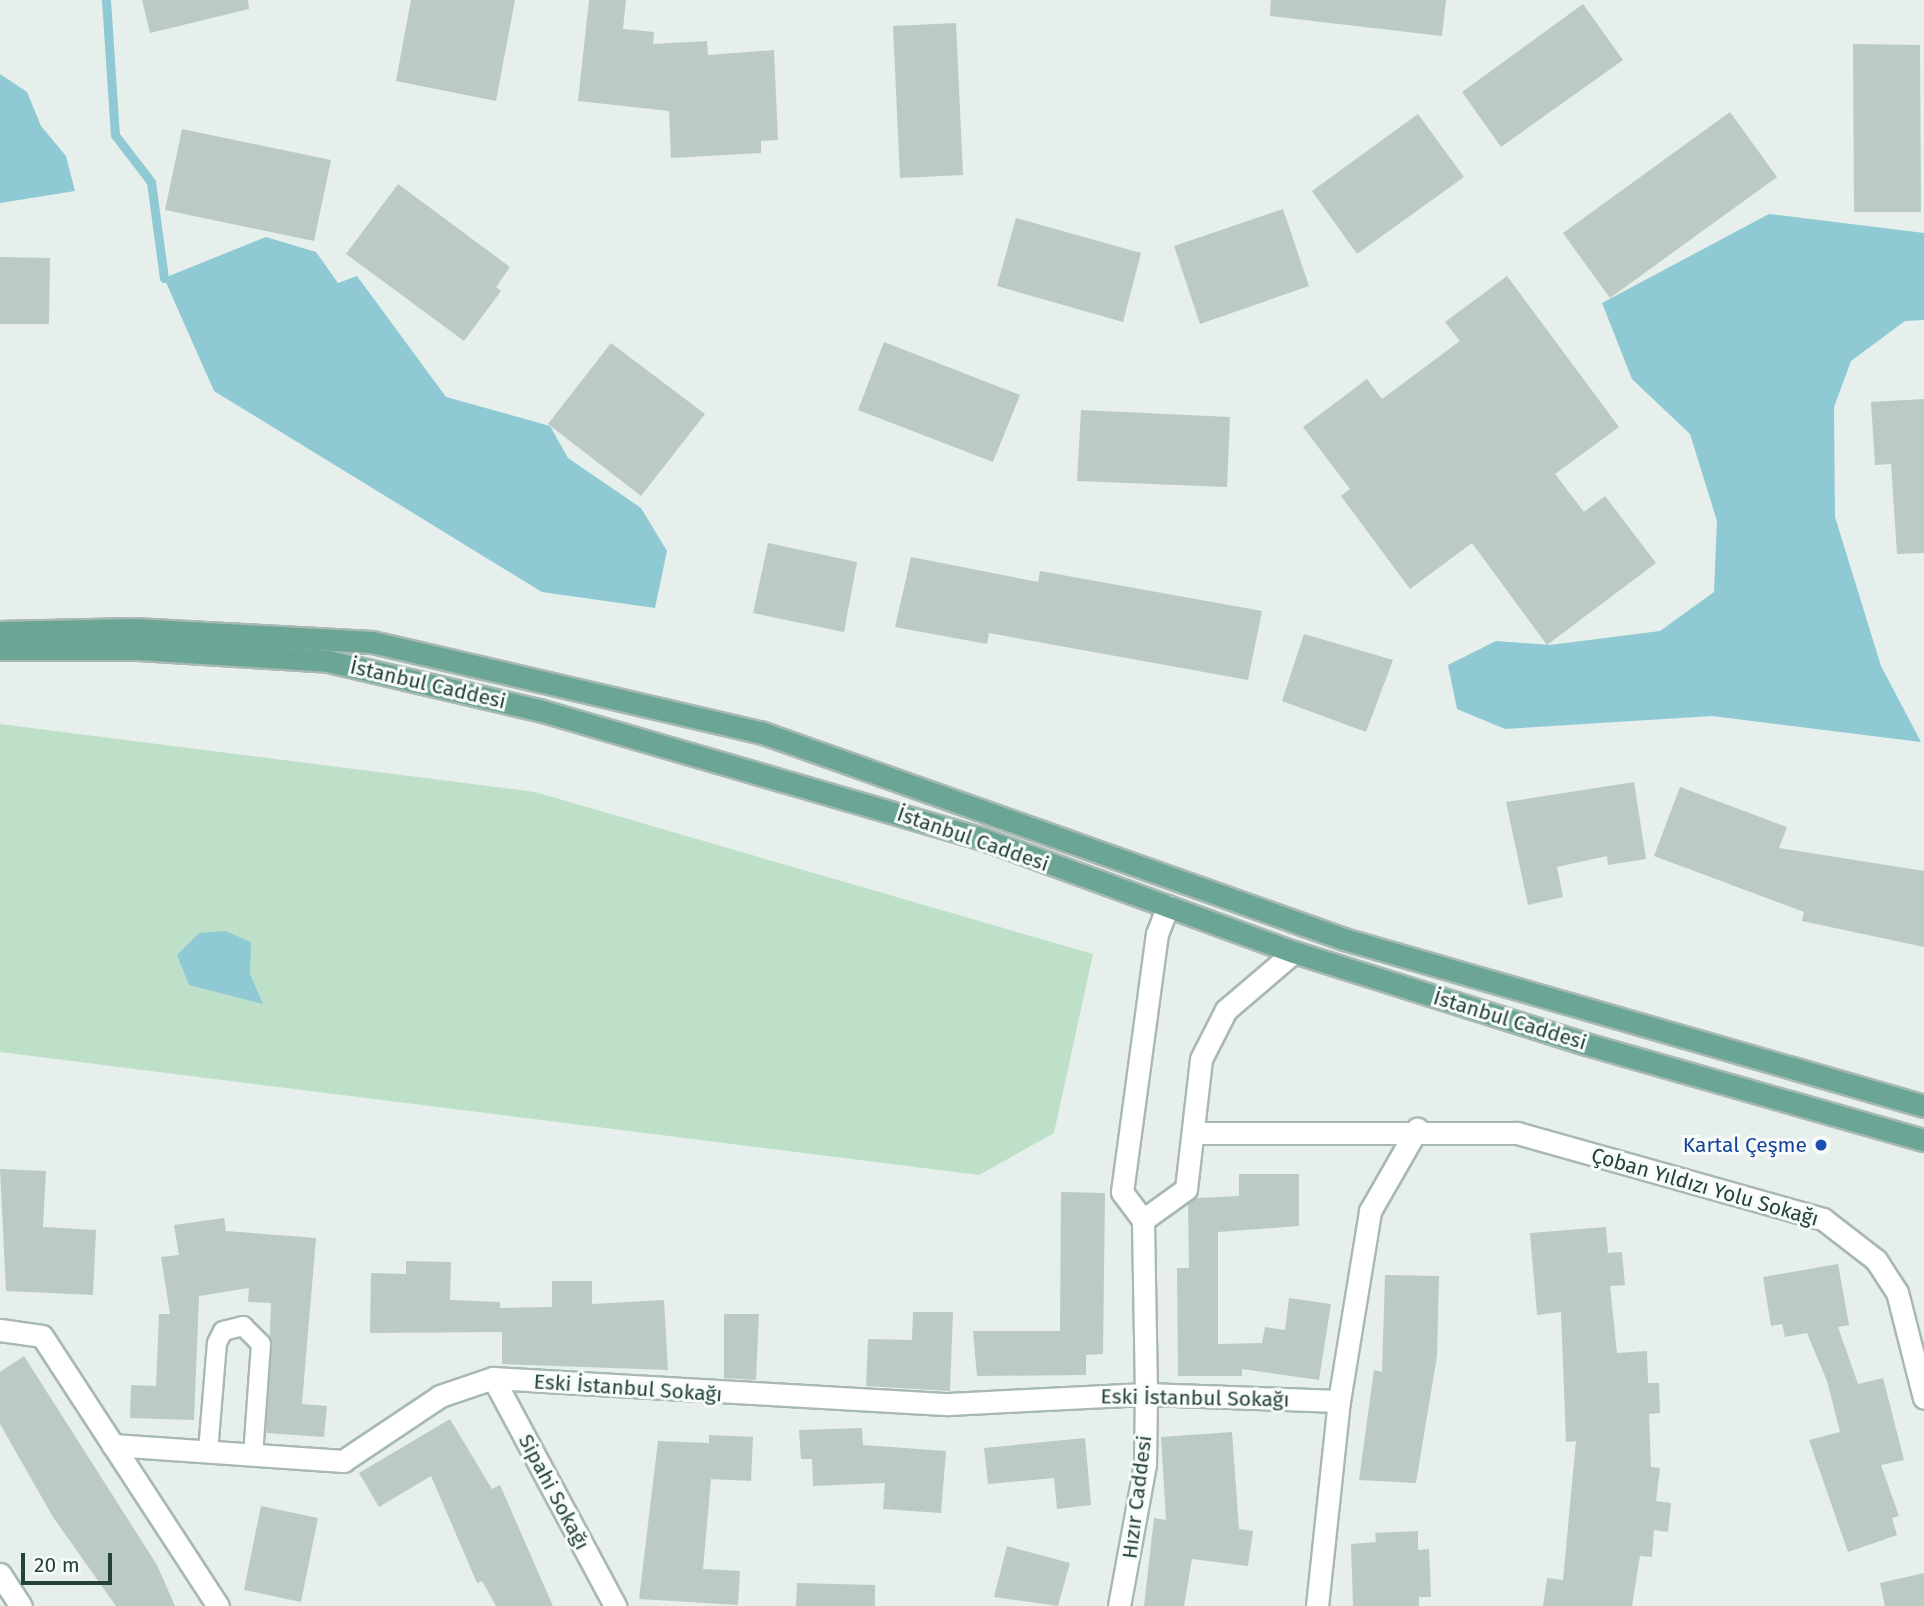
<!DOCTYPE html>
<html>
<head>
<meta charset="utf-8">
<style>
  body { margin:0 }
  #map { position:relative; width:1924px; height:1606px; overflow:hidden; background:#e6efeb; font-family:"Fira Sans",sans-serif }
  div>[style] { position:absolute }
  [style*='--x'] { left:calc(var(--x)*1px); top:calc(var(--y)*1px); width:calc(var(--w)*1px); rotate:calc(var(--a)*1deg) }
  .green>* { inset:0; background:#bfe0c8 }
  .water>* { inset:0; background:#8ec9d4 }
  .stream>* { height:9px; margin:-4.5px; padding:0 4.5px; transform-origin:4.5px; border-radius:4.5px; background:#8ec9d4 }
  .building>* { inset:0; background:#bbcac4 }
  .roads { filter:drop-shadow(2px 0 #a8b8b2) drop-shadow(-2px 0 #a8b8b2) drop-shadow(0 2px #a8b8b2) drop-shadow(0 -2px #a8b8b2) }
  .lane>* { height:18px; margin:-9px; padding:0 9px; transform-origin:9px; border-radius:9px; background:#fff }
  .street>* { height:21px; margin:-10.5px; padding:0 10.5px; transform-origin:10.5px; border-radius:10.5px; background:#fff }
  .primary>* { height:21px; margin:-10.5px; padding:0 10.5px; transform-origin:10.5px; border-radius:10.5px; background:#6aa596 }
  .dots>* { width:19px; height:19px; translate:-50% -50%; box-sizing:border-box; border:4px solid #f7fbf9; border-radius:50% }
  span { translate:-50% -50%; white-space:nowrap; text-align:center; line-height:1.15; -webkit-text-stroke:6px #f7fbf9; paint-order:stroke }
  .street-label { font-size:21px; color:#24423a }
  .transit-label { font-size:21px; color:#164399 }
  .right { translate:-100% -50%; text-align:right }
  .scale { position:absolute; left:21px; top:1553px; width:91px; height:32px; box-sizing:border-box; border:4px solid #24423a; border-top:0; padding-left:9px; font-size:21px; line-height:24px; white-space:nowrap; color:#24423a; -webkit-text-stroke:5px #f7fbf9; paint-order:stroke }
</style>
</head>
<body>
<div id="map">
  <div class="green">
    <div style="clip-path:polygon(0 724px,535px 792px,1093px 954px,1054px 1133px,979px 1175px,0 1052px)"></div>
  </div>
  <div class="water">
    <div style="clip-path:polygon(0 74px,27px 92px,41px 126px,66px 156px,75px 191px,0 203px)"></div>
    <div style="clip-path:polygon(1769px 214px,1924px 233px,1924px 320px,1905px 321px,1851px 361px,1834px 407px,1835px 517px,1881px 666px,1921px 742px,1712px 716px,1505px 729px,1457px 709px,1448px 665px,1496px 641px,1550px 645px,1660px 631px,1714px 592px,1717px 521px,1690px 434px,1632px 379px,1602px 303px)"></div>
    <div style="clip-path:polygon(266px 237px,316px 252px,338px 283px,357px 276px,446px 397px,550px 426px,568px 458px,641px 508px,667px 551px,655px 608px,542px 592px,214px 391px,164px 278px)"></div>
    <div style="clip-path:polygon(225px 931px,251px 942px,250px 974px,263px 1004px,189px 985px,177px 955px,199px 933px)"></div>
  </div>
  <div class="stream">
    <div style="--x:106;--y:0;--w:135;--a:86.2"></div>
    <div style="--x:115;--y:135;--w:59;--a:52.5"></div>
    <div style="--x:151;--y:182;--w:97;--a:82.3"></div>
  </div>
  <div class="building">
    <div style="clip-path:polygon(142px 0,248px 0,249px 9px,150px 33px)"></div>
    <div style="clip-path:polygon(411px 0,515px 0,496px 101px,396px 81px)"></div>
    <div style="clip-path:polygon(589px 0,626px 0,623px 29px,654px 32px,653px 44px,707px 41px,708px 55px,774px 50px,778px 140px,761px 141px,761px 153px,671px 158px,669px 111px,578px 101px)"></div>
    <div style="clip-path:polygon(1271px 0,1446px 0,1442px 36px,1270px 16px)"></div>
    <div style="clip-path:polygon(1583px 4px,1623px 60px,1501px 147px,1462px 92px)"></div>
    <div style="clip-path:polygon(956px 23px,963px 175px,900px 178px,893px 26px)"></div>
    <div style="clip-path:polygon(1853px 44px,1920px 45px,1921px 212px,1854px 212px)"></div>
    <div style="clip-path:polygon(1730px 112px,1777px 177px,1610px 298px,1563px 233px)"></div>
    <div style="clip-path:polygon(1418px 114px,1464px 177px,1357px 254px,1312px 191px)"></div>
    <div style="clip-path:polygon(182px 129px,331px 160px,314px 241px,165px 210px)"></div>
    <div style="clip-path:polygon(398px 184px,510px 267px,496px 287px,501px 291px,464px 341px,346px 254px)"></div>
    <div style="clip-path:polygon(1283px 209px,1309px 286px,1200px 324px,1174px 246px)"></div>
    <div style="clip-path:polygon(1016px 218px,1141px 253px,1123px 322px,997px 286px)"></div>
    <div style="clip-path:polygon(0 257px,50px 258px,49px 324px,0 324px)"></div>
    <div style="clip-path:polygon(1507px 276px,1619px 427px,1555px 474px,1584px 512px,1605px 496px,1656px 563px,1547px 645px,1472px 543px,1410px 589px,1341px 496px,1350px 489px,1303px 427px,1367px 379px,1382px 399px,1460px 341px,1445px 322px)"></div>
    <div style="clip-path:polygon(884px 342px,1020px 395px,993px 462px,858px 410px)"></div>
    <div style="clip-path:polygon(611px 343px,705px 414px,641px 496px,548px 424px)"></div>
    <div style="clip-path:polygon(1924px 399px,1924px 553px,1897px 554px,1891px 464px,1875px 465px,1871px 402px)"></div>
    <div style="clip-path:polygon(1081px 410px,1230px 417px,1227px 487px,1077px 481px)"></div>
    <div style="clip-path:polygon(768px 543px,857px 562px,844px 632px,753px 613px)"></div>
    <div style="clip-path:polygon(911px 557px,1038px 582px,1040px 571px,1262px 611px,1248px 680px,989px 633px,987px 644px,895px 627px)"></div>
    <div style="clip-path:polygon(1304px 634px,1393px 660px,1366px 732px,1282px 701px)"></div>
    <div style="clip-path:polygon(1634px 782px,1646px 859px,1608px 865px,1607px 856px,1557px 867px,1563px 897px,1528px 905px,1506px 802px)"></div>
    <div style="clip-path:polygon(1680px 787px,1787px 827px,1779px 848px,1924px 871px,1924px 947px,1802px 921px,1804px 912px,1654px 856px)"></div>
    <div style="clip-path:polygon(0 1169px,46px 1171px,43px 1227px,96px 1230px,93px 1295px,6px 1291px)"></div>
    <div style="clip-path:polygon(1239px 1174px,1299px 1174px,1299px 1226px,1218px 1232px,1218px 1344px,1262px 1343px,1265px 1327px,1285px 1330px,1289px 1298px,1331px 1304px,1319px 1380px,1242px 1369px,1242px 1376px,1178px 1376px,1177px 1268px,1189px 1268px,1188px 1204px,1196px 1198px,1239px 1196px)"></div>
    <div style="clip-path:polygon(1061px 1192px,1105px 1193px,1103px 1354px,1086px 1355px,1086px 1375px,977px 1376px,973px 1331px,1060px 1331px)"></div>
    <div style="clip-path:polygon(224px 1218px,226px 1231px,316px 1238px,302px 1404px,327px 1406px,324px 1437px,266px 1433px,271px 1303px,248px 1302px,249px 1288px,199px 1296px,194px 1420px,130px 1418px,131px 1385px,156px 1386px,159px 1314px,170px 1314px,161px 1257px,179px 1255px,174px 1225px)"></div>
    <div style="clip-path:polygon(1606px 1227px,1608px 1253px,1622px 1252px,1625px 1285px,1610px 1286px,1617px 1353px,1647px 1351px,1648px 1383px,1659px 1383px,1660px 1413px,1649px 1414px,1651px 1467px,1660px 1468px,1656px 1501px,1671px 1503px,1668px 1532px,1654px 1530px,1652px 1557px,1640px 1556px,1632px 1606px,1543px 1606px,1547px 1578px,1563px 1580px,1576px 1441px,1566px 1442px,1561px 1312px,1537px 1315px,1530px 1233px)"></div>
    <div style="clip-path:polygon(406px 1261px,451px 1262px,450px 1300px,500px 1302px,500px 1308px,552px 1307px,552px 1281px,592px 1281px,592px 1304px,664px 1300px,668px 1370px,502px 1364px,502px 1332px,370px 1333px,371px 1273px,406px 1274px)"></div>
    <div style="clip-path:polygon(1838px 1264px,1849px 1325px,1838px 1327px,1858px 1384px,1883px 1378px,1904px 1460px,1881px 1465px,1899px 1516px,1892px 1518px,1897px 1535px,1848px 1552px,1809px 1440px,1840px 1432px,1827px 1381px,1807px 1333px,1785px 1337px,1782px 1324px,1771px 1326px,1763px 1277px)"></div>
    <div style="clip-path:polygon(1385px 1275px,1439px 1276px,1437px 1356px,1416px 1483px,1359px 1480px,1374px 1370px,1382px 1372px)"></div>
    <div style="clip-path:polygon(913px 1312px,953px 1312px,950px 1391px,866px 1386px,868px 1339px,912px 1340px)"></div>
    <div style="clip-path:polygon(724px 1314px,759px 1314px,756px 1380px,724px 1378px)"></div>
    <div style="clip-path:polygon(24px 1356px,157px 1565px,175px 1606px,116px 1606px,53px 1517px,0 1424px,0 1372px)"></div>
    <div style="clip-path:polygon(450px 1419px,492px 1489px,500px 1485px,553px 1606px,496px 1606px,482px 1581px,477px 1583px,431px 1476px,379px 1507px,359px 1473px)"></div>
    <div style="clip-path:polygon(862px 1428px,863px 1445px,946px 1451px,941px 1513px,883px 1509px,885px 1483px,813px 1486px,812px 1459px,801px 1459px,799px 1430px)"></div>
    <div style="clip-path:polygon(1232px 1432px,1239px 1529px,1253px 1531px,1248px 1566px,1192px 1559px,1184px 1606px,1144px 1606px,1154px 1518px,1166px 1520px,1161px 1437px)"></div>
    <div style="clip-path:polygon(709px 1435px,753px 1437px,751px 1481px,711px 1479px,703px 1569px,740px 1571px,738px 1605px,639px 1599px,658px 1441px,709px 1443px)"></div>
    <div style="clip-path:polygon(1085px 1438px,1091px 1505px,1057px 1509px,1054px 1478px,988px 1484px,984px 1448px)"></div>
    <div style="clip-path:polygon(261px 1506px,318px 1518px,301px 1602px,244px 1590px)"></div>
    <div style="clip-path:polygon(1418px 1531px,1418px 1550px,1429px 1549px,1431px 1597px,1419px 1597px,1419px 1606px,1353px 1606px,1351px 1544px,1376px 1542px,1375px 1533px)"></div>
    <div style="clip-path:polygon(1007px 1546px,1070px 1563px,1058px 1606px,994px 1597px)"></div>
    <div style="clip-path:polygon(1924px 1573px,1924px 1606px,1885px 1606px,1880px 1583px)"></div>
    <div style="clip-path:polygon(797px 1583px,875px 1585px,875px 1606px,796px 1606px)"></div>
  </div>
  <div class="roads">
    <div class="lane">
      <div style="--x:208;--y:1452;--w:109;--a:-85.3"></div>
      <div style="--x:217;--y:1343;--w:13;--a:-63"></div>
      <div style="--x:223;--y:1331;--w:21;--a:-14"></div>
      <div style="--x:243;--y:1326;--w:25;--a:45"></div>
      <div style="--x:261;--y:1344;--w:111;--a:94.1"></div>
    </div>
    <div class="street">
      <div style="--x:1193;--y:1133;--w:324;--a:0"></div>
      <div style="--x:1517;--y:1133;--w:318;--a:15.7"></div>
      <div style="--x:1823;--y:1219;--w:67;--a:37.7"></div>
      <div style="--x:1876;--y:1260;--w:38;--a:57"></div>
      <div style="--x:1897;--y:1292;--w:109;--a:75.7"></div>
      <div style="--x:1143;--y:1220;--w:53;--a:-35.8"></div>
      <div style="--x:1186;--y:1189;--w:131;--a:-83.4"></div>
      <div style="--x:1201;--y:1059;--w:55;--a:-63"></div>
      <div style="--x:1226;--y:1010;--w:89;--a:-40.5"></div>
      <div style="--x:0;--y:1330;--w:42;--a:8.1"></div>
      <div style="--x:42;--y:1336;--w:130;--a:56.9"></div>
      <div style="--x:113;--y:1445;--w:231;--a:4"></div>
      <div style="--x:343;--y:1461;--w:117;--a:-33.8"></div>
      <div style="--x:440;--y:1396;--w:56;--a:-18.8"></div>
      <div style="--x:493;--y:1378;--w:456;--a:3.3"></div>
      <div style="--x:948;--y:1404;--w:198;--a:-2.9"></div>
      <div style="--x:1146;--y:1394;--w:193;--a:2.1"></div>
      <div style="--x:493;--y:1378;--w:259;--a:61.8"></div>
      <div style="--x:113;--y:1445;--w:192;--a:56.9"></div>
      <div style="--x:0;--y:1574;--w:38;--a:57"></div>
      <div style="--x:1119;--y:1606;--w:144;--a:-79.6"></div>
      <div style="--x:1145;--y:1464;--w:70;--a:-89.2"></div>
      <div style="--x:1146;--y:1394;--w:174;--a:-91"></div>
      <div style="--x:1143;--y:1220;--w:35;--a:-127"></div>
      <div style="--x:1122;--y:1192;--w:260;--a:-82.3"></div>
      <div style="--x:1157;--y:934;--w:30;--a:-69"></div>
      <div style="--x:1317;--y:1606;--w:206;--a:-83.9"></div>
      <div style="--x:1339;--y:1401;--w:193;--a:-80.7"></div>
      <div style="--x:1370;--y:1211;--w:95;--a:-60.2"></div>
    </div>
    <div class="primary">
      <div style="--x:0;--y:632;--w:133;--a:-1.3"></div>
      <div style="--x:133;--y:629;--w:239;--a:3.1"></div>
      <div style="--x:372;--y:642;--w:398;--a:13.1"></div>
      <div style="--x:760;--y:732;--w:620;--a:19.52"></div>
      <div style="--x:1344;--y:939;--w:604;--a:16.06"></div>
      <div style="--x:0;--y:649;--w:139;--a:0"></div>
      <div style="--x:139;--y:649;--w:189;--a:3.6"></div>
      <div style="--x:328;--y:661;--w:217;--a:13.1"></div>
      <div style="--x:539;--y:710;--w:462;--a:16.2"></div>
      <div style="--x:983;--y:839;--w:331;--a:20"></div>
      <div style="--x:1294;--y:952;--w:306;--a:17.5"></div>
      <div style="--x:1586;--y:1044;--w:351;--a:15.9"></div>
    </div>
  </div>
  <div class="dots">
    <div style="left:1821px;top:1145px;background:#1a4fb4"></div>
  </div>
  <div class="street-label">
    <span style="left:428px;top:684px;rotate:13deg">İstanbul Caddesi</span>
    <span style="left:973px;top:839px;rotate:19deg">İstanbul Caddesi</span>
    <span style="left:1510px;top:1020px;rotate:17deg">İstanbul Caddesi</span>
    <span style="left:1705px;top:1187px;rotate:16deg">Çoban Yıldızı Yolu Sokağı</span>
    <span style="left:628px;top:1388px;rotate:4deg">Eski İstanbul Sokağı</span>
    <span style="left:1195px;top:1398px;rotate:1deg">Eski İstanbul Sokağı</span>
    <span style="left:554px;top:1492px;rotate:62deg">Sipahi Sokağı</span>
    <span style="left:1137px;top:1497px;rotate:-83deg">Hızır Caddesi</span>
  </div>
  <div class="transit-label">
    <span class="right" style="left:1807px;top:1145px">Kartal Çeşme</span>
  </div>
  <div class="scale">20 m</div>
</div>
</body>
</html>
